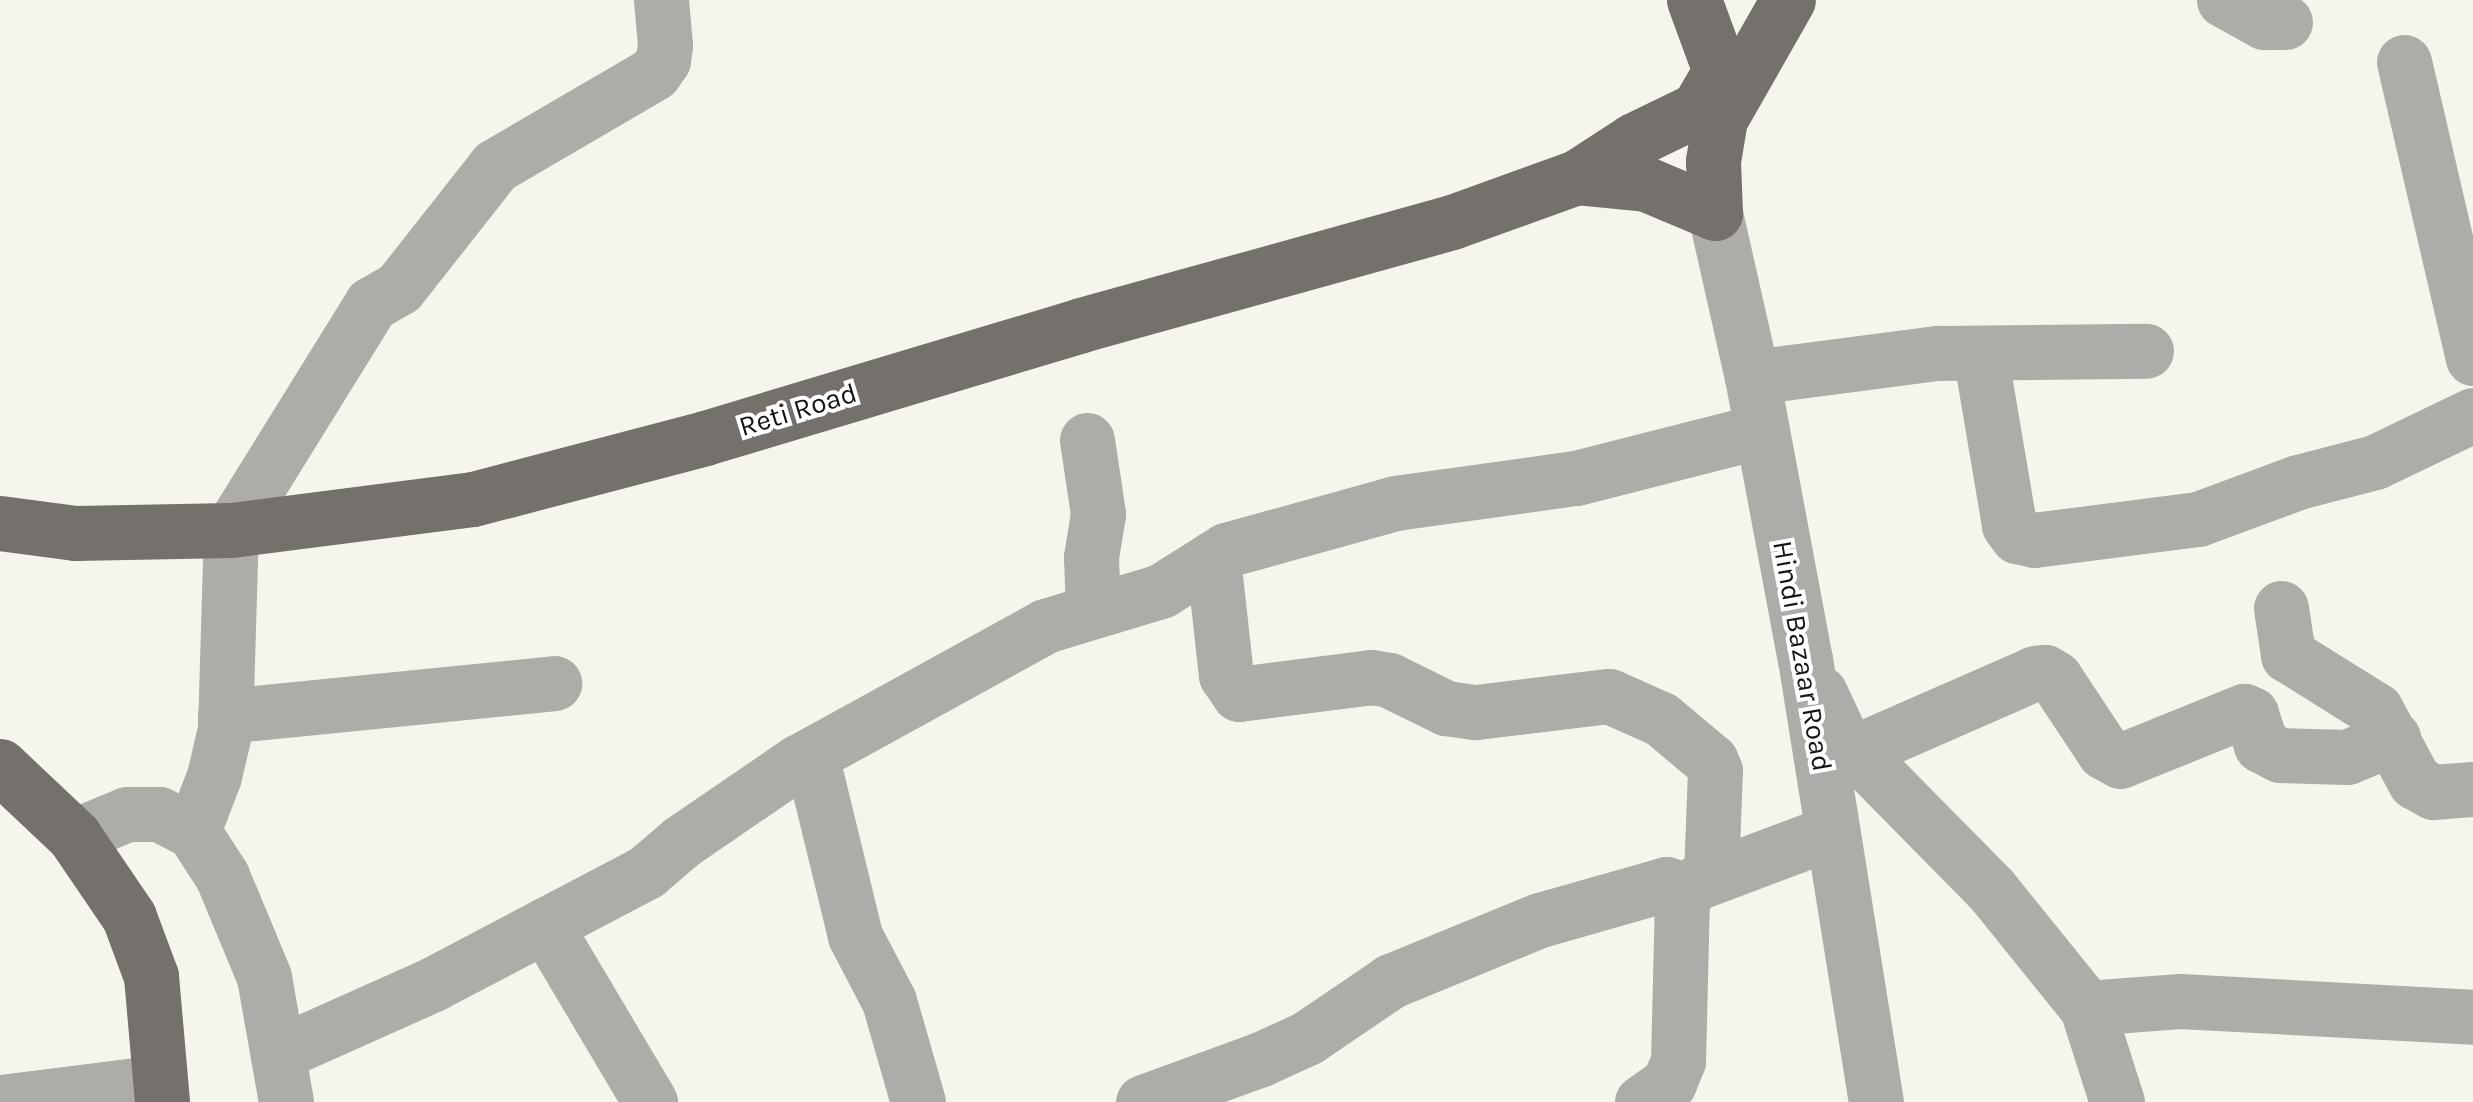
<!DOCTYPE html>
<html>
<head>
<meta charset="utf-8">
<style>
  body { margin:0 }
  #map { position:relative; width:2473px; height:1102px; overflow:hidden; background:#f6f5ed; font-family:Karla,sans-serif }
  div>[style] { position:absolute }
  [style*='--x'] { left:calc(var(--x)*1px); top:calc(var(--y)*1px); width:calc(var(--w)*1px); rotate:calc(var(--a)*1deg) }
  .minor>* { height:55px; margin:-27.5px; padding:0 27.5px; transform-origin:27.5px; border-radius:27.5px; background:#aeaca9 }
  .major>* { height:55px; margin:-27.5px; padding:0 27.5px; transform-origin:27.5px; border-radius:27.5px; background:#74706b }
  span { translate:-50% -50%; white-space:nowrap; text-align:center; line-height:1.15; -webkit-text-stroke:8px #fff; paint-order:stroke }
  .street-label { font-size:28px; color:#141411 }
</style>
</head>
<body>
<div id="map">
  <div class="minor">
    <div style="--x:2224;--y:0;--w:46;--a:28.8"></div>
    <div style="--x:2264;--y:22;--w:21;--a:0"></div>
    <div style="--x:2404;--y:62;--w:304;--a:76.9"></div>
    <div style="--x:1715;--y:213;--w:168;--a:77.3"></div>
    <div style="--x:1752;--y:377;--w:287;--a:79.4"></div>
    <div style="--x:1805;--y:659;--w:449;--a:80.9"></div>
    <div style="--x:1980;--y:353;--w:174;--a:80.4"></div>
    <div style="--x:2009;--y:525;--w:14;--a:54"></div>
    <div style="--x:2017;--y:536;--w:17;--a:13"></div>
    <div style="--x:2034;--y:540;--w:165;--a:-7.3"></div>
    <div style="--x:2198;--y:519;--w:107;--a:-20.3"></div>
    <div style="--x:2298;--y:482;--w:80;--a:-14.6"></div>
    <div style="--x:2375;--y:462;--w:109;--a:-25.6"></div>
    <div style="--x:1752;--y:377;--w:188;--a:-7.4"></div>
    <div style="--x:1938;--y:353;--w:208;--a:-0.6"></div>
    <div style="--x:1087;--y:440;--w:75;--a:81.5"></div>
    <div style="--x:1098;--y:514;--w:44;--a:99.2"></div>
    <div style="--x:1091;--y:557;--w:54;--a:87.9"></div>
    <div style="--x:1213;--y:558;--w:118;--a:83.7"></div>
    <div style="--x:1226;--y:675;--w:23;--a:56"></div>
    <div style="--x:1239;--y:694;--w:133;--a:-7.3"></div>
    <div style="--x:1371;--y:677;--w:18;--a:9"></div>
    <div style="--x:1389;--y:680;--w:64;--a:26.2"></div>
    <div style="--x:1446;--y:708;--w:30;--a:8"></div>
    <div style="--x:1476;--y:712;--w:134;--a:-6.9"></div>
    <div style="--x:1609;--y:696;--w:57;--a:23.9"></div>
    <div style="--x:1661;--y:719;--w:65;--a:40"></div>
    <div style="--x:1711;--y:761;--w:11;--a:68"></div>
    <div style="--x:1715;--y:771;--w:106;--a:92.2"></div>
    <div style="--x:2281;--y:608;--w:48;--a:81.5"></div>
    <div style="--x:2288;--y:655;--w:104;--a:32"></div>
    <div style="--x:2376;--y:710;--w:82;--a:61.6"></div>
    <div style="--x:2415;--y:782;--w:21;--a:29"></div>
    <div style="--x:2433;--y:792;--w:40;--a:-4.3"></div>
    <div style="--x:1820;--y:693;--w:47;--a:65.1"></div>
    <div style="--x:1840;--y:736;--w:215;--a:45.4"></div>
    <div style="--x:1991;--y:889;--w:153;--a:51.1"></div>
    <div style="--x:2087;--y:1008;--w:93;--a:-4.3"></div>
    <div style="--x:2180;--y:1001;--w:293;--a:3.1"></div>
    <div style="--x:225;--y:716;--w:331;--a:-5.7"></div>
    <div style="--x:1855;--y:752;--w:197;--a:-23.7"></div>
    <div style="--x:2035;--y:673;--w:10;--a:-6"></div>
    <div style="--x:2045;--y:672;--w:12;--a:31"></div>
    <div style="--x:2055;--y:678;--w:89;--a:56.5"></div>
    <div style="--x:2104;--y:752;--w:18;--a:29"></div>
    <div style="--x:2120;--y:761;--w:134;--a:-22"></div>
    <div style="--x:2244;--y:711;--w:8;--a:23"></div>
    <div style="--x:2251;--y:714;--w:33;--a:72"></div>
    <div style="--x:2261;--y:745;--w:21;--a:28"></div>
    <div style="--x:2280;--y:755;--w:67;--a:1.7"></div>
    <div style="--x:2347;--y:757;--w:50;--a:-22.4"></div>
    <div style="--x:811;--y:755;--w:186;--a:76.3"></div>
    <div style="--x:855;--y:936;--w:73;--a:62.4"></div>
    <div style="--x:889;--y:1001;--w:105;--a:74"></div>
    <div style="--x:193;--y:831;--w:59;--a:-69.1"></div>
    <div style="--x:214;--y:776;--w:48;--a:-76.8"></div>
    <div style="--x:225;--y:729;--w:199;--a:-88.3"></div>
    <div style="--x:231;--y:530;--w:266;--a:-58.2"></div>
    <div style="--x:371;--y:304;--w:32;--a:-30"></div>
    <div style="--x:399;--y:288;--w:155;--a:-51.8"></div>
    <div style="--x:495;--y:166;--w:184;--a:-30.3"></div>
    <div style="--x:654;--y:73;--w:16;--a:-55"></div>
    <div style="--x:663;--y:60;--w:15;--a:-82"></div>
    <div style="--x:665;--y:45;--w:45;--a:-95.1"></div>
    <div style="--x:74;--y:836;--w:57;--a:-22.5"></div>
    <div style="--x:127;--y:814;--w:32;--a:0"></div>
    <div style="--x:159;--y:814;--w:38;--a:27"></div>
    <div style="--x:193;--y:831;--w:54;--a:57.2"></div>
    <div style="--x:222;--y:876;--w:109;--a:67.4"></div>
    <div style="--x:264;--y:977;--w:127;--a:80"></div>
    <div style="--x:545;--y:925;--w:206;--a:59.3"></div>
    <div style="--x:2087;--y:1008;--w:99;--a:72.3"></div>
    <div style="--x:279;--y:1053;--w:169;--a:-24.1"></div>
    <div style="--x:433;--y:984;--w:241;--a:-27.7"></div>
    <div style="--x:646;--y:872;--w:46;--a:-40.6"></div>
    <div style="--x:681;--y:842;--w:142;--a:-34.4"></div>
    <div style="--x:798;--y:762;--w:282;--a:-28.8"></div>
    <div style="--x:1045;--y:626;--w:121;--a:-16.8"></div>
    <div style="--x:1161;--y:591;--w:77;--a:-32.2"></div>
    <div style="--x:1226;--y:550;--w:175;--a:-15.5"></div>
    <div style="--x:1395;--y:503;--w:183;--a:-7.9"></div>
    <div style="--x:1576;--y:478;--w:190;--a:-14.3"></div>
    <div style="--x:2;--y:1102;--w:159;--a:-7.2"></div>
    <div style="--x:1143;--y:1102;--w:126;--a:-20"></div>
    <div style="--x:1261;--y:1059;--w:51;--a:-24.5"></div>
    <div style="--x:1307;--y:1038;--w:102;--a:-34.2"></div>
    <div style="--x:1391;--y:981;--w:161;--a:-22.3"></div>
    <div style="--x:1540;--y:920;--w:131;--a:-15.9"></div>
    <div style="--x:1666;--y:884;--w:22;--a:18"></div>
    <div style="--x:1642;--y:1102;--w:33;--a:-35"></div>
    <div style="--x:1669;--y:1083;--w:24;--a:-68"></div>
    <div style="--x:1678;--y:1061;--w:160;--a:-88.6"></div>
    <div style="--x:1682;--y:901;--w:11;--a:-63"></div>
    <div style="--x:1687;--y:891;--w:12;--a:-42"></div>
    <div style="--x:1696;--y:883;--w:145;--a:-20.6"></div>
  </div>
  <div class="major">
    <div style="--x:1694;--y:0;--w:76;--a:69.9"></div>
    <div style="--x:1720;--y:71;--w:44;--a:120.1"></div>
    <div style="--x:1698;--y:109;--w:24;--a:24"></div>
    <div style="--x:1720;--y:119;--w:43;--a:99.5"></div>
    <div style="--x:1713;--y:161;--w:52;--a:87.8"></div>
    <div style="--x:1715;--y:213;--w:75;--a:-157.2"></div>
    <div style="--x:1646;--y:184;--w:69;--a:-174.2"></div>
    <div style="--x:1577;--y:177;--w:68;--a:-33"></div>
    <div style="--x:1634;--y:140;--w:71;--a:-25.8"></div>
    <div style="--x:1720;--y:119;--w:137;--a:-60.3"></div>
    <div style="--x:0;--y:523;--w:76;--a:7.6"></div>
    <div style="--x:75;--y:533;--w:156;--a:-1.1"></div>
    <div style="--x:231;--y:530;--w:244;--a:-7.3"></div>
    <div style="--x:473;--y:499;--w:240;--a:-14.7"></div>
    <div style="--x:705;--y:438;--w:393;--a:-16.7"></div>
    <div style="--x:1081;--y:325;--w:385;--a:-15.5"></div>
    <div style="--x:1452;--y:222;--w:133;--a:-19.8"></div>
    <div style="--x:0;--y:766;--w:102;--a:43.4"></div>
    <div style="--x:74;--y:836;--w:98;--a:55.8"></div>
    <div style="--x:129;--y:917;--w:63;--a:69.6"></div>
    <div style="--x:151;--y:976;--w:126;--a:85"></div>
  </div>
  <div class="street-label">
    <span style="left:798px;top:410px;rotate:-17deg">Reti Road</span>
    <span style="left:1802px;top:656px;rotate:80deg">Hindi Bazaar Road</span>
  </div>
</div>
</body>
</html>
